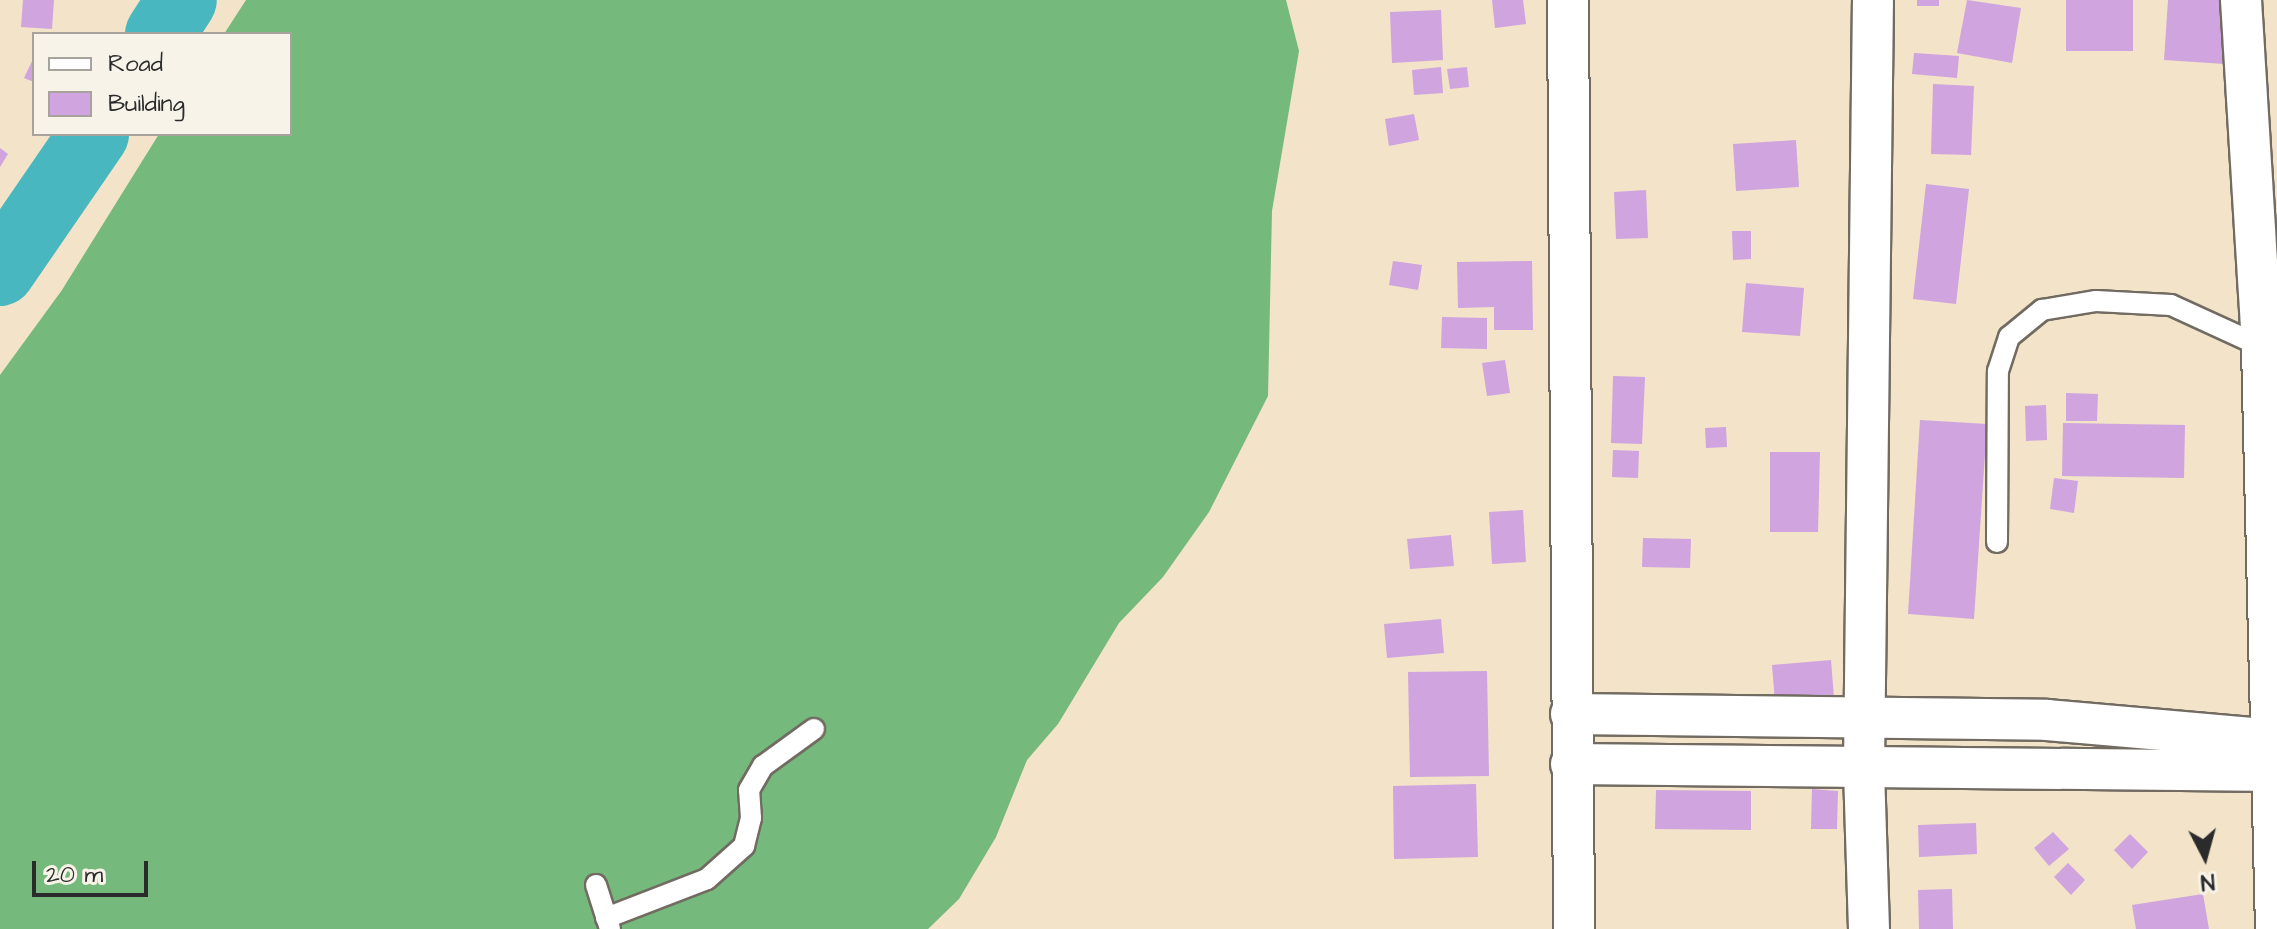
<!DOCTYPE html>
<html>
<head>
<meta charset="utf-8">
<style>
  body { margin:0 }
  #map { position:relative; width:2277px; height:929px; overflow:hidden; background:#f2e3c9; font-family:"Architects Daughter",sans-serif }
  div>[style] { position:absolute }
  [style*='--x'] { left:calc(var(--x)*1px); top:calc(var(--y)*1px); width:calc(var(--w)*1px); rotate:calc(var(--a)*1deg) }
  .forest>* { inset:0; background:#75b97c }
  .river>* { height:70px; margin:-35px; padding:0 35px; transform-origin:35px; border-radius:35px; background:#48b7bf }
  .building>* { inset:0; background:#cfa4df }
  .roads { filter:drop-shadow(2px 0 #716b62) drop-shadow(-2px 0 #716b62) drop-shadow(0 2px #716b62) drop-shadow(0 -2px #716b62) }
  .lane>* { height:20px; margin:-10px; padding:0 10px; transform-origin:10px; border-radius:10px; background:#fff }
  .street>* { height:40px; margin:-20px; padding:0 20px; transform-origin:20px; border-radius:20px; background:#fff }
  span { translate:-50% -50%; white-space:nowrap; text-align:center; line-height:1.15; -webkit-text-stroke:6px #f7f3e8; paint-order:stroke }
  .legend { position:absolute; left:32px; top:32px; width:260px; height:104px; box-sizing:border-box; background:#f7f3e8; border:2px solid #a5a39c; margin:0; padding:10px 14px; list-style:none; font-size:24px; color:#2b2b2b }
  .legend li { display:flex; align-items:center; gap:16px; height:40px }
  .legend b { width:40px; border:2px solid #a5a39c }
  .north { position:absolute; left:2165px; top:817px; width:80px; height:80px; -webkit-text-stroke:6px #f7f3e8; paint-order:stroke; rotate:174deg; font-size:22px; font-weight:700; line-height:32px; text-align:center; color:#2b2b2b }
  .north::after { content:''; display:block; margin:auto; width:28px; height:36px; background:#2b2b2b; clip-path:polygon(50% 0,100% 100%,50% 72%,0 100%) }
  .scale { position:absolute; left:32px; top:861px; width:116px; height:36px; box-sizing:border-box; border:4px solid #2b2b2b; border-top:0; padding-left:10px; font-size:24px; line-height:28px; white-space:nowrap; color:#2b2b2b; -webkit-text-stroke:6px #f7f3e8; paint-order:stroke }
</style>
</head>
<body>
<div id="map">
  <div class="forest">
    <div style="clip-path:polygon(246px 0,1286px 0,1299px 51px,1272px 211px,1268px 396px,1209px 512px,1163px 577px,1119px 623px,1058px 724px,1027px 760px,996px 837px,959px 899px,928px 929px,0 929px,0 375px,62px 290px,159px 134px,290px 134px,290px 34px,224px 34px)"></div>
  </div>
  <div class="river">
    <div style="--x:160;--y:34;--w:40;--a:-57.1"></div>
    <div style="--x:0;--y:271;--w:166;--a:-55.5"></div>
  </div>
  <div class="building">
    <div style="clip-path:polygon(23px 0,54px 0,52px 29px,21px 27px)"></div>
    <div style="clip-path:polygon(1492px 0,1523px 0,1526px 24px,1495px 28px)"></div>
    <div style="clip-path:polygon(1917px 0,1939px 0,1939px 6px,1917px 6px)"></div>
    <div style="clip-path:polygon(1967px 0,2021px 8px,2012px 63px,1957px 53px)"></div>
    <div style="clip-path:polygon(2066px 0,2133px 0,2133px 51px,2066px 51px)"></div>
    <div style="clip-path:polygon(2168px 0,2229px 0,2225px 64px,2164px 60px)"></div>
    <div style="clip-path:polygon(1441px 10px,1443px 60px,1392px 63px,1390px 12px)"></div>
    <div style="clip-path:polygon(1914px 53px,1959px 56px,1957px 78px,1912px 74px)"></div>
    <div style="clip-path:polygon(34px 57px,34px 82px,24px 78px)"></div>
    <div style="clip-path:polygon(1441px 67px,1443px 93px,1414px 95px,1412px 70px)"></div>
    <div style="clip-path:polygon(1467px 67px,1469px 87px,1450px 89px,1447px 69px)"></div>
    <div style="clip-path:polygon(1933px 84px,1974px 86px,1971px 155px,1931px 154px)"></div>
    <div style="clip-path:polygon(1414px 114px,1419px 140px,1389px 146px,1385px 119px)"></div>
    <div style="clip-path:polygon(1796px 140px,1799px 187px,1736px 191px,1733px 144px)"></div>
    <div style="clip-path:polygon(0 148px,8px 154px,0 167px)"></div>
    <div style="clip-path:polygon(1926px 184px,1969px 189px,1956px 304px,1913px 299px)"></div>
    <div style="clip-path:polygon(1646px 190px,1648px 238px,1616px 239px,1614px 192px)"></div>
    <div style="clip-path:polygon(1732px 231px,1751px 231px,1751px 259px,1733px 260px)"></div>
    <div style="clip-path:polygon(1393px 261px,1422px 265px,1418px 290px,1389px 285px)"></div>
    <div style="clip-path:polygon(1532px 261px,1533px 330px,1494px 330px,1494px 307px,1458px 308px,1457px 262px)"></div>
    <div style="clip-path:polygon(1746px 283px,1804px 288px,1800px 336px,1742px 332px)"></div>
    <div style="clip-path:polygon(1442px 317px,1487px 318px,1487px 349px,1441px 348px)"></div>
    <div style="clip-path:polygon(1505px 360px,1510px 393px,1487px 396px,1482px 363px)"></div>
    <div style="clip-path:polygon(1613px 376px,1645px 377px,1642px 444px,1611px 443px)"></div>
    <div style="clip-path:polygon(2066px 393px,2098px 394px,2097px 421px,2066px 421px)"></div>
    <div style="clip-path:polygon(2046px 405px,2047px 440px,2026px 441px,2025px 406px)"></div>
    <div style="clip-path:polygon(1920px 420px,1987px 424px,1974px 619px,1908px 614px)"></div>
    <div style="clip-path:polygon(2063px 423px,2185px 425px,2184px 478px,2062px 476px)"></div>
    <div style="clip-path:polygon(1726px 427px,1727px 447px,1706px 448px,1705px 428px)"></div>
    <div style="clip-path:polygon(1613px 450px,1639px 451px,1638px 478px,1612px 477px)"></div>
    <div style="clip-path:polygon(1770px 452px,1820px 452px,1818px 532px,1770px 532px)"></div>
    <div style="clip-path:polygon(2054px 478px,2078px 481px,2074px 513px,2050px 509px)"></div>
    <div style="clip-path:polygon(1523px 510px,1526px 562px,1492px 564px,1489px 512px)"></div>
    <div style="clip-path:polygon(1451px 535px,1454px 566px,1410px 569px,1407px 539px)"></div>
    <div style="clip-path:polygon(1643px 538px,1691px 539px,1690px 568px,1642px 567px)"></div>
    <div style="clip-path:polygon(1441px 619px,1444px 653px,1387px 658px,1384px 624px)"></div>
    <div style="clip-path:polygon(1831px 660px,1834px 698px,1775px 702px,1772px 665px)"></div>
    <div style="clip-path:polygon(1487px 671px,1489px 776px,1410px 777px,1408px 672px)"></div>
    <div style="clip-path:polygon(1476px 784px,1478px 857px,1394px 859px,1393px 786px)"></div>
    <div style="clip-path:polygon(1812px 789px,1838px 791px,1837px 829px,1811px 829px)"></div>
    <div style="clip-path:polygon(1656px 790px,1751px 791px,1751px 830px,1655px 829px)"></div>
    <div style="clip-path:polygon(1976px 823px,1977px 854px,1919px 857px,1918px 825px)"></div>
    <div style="clip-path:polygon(2053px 832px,2069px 849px,2049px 866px,2034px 848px)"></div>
    <div style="clip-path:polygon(2130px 834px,2148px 852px,2132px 869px,2114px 850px)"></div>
    <div style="clip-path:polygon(2068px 863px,2085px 880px,2071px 895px,2054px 877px)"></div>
    <div style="clip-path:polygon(1952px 889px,1953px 929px,1919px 929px,1918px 890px)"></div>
    <div style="clip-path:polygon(2203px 894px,2209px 929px,2136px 929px,2132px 905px)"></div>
  </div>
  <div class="roads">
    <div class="lane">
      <div style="--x:1997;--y:542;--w:171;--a:-89.7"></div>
      <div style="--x:1998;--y:371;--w:36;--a:-72"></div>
      <div style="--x:2009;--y:337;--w:43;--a:-39.3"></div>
      <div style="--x:2042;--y:310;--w:55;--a:-9.5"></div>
      <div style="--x:2096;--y:301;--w:75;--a:3.1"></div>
      <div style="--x:2171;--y:305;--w:103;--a:24.6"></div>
      <div style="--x:596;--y:885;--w:46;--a:72.3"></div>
      <div style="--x:606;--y:918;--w:108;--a:-21.1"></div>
      <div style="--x:707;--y:879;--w:50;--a:-41.7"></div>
      <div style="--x:744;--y:846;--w:29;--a:-76"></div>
      <div style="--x:751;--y:818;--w:28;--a:-94"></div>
      <div style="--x:749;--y:790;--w:28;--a:-60"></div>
      <div style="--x:763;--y:766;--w:63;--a:-36"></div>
    </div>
    <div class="street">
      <div style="--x:1568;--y:0;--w:929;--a:89.63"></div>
      <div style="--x:2241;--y:0;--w:349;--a:86.5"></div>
      <div style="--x:2262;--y:348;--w:581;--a:88.62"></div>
      <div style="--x:1571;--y:714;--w:476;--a:0.7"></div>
      <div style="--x:2047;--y:720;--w:231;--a:5"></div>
      <div style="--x:1571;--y:764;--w:706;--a:0.57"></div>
      <div style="--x:1869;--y:929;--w:162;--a:-91.8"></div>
      <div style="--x:1864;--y:767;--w:767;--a:-89.33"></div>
    </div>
  </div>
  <ul class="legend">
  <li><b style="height:10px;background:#fff"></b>Road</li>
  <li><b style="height:22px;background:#cfa4df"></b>Building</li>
  </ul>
  <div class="north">N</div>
  <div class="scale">20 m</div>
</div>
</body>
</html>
